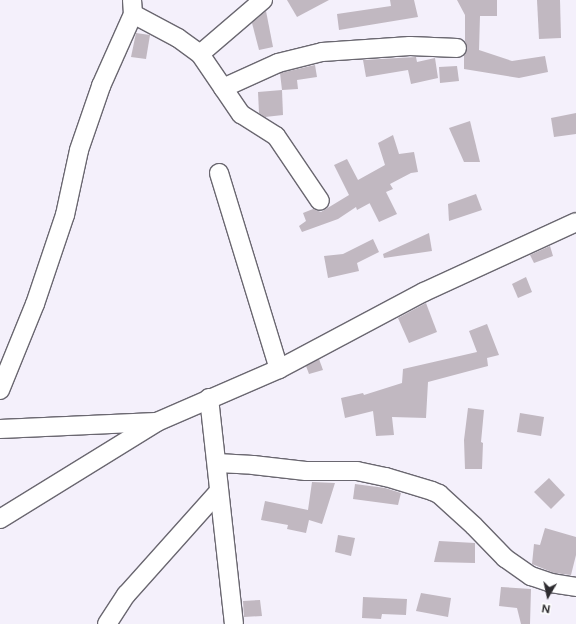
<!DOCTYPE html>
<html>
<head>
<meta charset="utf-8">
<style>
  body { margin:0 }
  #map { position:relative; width:576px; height:624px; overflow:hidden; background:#f4f0fb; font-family:Figtree,sans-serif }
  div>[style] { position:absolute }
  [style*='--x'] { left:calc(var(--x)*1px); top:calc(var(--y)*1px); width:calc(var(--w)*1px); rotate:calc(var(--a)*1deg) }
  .building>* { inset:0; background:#c1b8c1 }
  .roads { filter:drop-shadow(1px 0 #6a6770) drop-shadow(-1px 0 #6a6770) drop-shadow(0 1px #6a6770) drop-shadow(0 -1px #6a6770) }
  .minor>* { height:18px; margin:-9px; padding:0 9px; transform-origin:9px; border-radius:9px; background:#fff }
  span { translate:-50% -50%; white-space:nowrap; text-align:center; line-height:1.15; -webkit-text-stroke:3px #fff; paint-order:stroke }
  .north { position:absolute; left:528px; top:576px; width:40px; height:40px; -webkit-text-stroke:3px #fff; paint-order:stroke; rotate:189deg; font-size:11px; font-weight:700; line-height:16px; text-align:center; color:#2d2b2f }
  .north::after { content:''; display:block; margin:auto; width:14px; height:18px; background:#2d2b2f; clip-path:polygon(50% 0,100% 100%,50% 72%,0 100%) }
</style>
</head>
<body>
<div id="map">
  <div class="building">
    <div style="clip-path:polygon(287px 0,329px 0,297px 17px)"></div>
    <div style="clip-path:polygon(390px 0,414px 0,418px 17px,339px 30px,337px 14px,391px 6px)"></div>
    <div style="clip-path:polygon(457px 0,497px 0,497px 16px,480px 16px,479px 50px,512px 61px,545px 56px,548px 72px,519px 78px,464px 69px,464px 55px,467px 48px,465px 41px,465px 15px)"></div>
    <div style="clip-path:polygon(537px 0,560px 0,561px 38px,539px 39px)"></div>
    <div style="clip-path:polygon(266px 11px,273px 47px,259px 50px,252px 23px)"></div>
    <div style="clip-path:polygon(136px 33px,150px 35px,146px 59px,131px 57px)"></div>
    <div style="clip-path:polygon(416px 57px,417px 62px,435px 58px,438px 78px,411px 84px,408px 70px,366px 77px,363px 60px)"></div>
    <div style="clip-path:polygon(315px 65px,317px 77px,297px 80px,298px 89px,282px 90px,280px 73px)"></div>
    <div style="clip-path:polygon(457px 66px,459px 81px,440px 83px,439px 67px)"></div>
    <div style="clip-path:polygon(282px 90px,283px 115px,265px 117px,259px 113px,258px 92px)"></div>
    <div style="clip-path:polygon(576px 113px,576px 134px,554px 137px,551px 118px)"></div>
    <div style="clip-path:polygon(470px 121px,480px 162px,464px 162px,449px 128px)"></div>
    <div style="clip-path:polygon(393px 135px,399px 154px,414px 152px,418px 172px,411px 173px,390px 184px,393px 189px,386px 192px,397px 214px,379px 222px,368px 200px,370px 203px,357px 210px,356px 207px,338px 219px,302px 232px,299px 226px,306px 221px,303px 213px,313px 209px,321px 212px,349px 195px,334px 165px,347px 159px,358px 180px,385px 165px,378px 143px)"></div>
    <div style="clip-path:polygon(476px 194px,482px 210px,449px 221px,448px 204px)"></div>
    <div style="clip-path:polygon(429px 233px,432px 251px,384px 258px,383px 254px)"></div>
    <div style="clip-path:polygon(373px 239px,379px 252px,357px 263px,359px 271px,328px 278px,324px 256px,343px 254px)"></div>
    <div style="clip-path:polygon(550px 246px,553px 256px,534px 263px,530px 255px)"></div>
    <div style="clip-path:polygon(526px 277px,532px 292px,518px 298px,512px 284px)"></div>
    <div style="clip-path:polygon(426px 303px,437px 332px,409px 343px,398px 318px)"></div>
    <div style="clip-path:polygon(487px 324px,499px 355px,487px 358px,488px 366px,428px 382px,426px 418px,392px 417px,394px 435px,376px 436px,373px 411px,345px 418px,341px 398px,363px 393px,364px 395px,402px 383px,403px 369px,477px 352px,469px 331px)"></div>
    <div style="clip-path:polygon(319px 359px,323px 370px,309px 374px,306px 366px)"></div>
    <div style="clip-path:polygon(468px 408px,484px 410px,481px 442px,483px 443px,482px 469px,465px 469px,464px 440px)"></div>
    <div style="clip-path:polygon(520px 413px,544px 417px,541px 436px,517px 432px)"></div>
    <div style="clip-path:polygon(549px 478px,565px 495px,551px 509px,534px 492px)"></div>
    <div style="clip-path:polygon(312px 482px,335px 483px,322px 524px,309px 520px,306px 533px,287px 529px,288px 525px,261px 520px,265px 501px,308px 510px)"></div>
    <div style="clip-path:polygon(355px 484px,385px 488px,401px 493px,398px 505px,353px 499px)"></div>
    <div style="clip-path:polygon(545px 528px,576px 537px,576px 555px,571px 575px,554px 573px,532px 564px,534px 544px,540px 545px)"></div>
    <div style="clip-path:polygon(338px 535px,355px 538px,351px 556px,335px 552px)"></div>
    <div style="clip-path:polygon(439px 541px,475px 543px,475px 563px,434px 562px)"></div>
    <div style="clip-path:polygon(501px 587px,531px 589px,530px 624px,521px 624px,517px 608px,499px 606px)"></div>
    <div style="clip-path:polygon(421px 593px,451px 598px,448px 617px,416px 611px)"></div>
    <div style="clip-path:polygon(363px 597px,407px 599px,406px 615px,382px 614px,381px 619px,362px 618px)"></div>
    <div style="clip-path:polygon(260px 600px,262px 616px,244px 617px,243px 601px)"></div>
  </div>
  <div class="roads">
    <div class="minor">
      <div style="--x:133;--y:14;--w:51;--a:28.1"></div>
      <div style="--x:178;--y:38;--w:27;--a:36"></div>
      <div style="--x:200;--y:54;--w:73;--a:55.7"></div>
      <div style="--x:241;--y:114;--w:41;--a:32.2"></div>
      <div style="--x:276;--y:136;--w:78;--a:55.9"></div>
      <div style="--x:200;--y:54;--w:83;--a:-40.6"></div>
      <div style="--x:223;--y:88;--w:60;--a:-24.4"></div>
      <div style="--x:278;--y:63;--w:45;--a:-14"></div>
      <div style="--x:322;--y:52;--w:88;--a:-3.9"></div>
      <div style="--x:410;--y:46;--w:47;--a:2.4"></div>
      <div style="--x:219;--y:173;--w:205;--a:73"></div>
      <div style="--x:0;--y:390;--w:93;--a:-67.9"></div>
      <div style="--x:35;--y:304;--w:94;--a:-71.4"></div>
      <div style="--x:65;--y:215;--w:66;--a:-77.8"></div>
      <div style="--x:79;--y:150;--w:68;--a:-71"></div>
      <div style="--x:101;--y:86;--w:79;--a:-66"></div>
      <div style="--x:133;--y:14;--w:14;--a:-94"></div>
      <div style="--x:209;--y:398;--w:227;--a:83.7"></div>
      <div style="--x:0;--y:429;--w:156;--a:-2.6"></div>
      <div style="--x:217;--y:463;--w:36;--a:3"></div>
      <div style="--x:253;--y:465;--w:53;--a:6.5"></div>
      <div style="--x:306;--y:471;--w:51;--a:0"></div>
      <div style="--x:357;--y:471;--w:30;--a:12"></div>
      <div style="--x:386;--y:477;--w:48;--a:16.9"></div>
      <div style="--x:432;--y:491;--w:8;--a:23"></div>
      <div style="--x:439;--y:494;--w:47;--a:42.4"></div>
      <div style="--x:474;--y:526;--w:45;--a:45.9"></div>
      <div style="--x:505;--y:558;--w:32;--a:35"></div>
      <div style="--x:531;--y:576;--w:21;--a:19"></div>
      <div style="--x:551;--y:583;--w:25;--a:9"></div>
      <div style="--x:0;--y:519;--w:185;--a:-31.7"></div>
      <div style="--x:157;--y:422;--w:133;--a:-23.5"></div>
      <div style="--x:279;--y:369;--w:164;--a:-28"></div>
      <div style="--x:424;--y:292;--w:167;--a:-24.7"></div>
      <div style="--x:107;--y:624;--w:35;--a:-57"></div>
      <div style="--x:126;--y:595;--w:138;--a:-48.2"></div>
    </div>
  </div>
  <div class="north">N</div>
</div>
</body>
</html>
